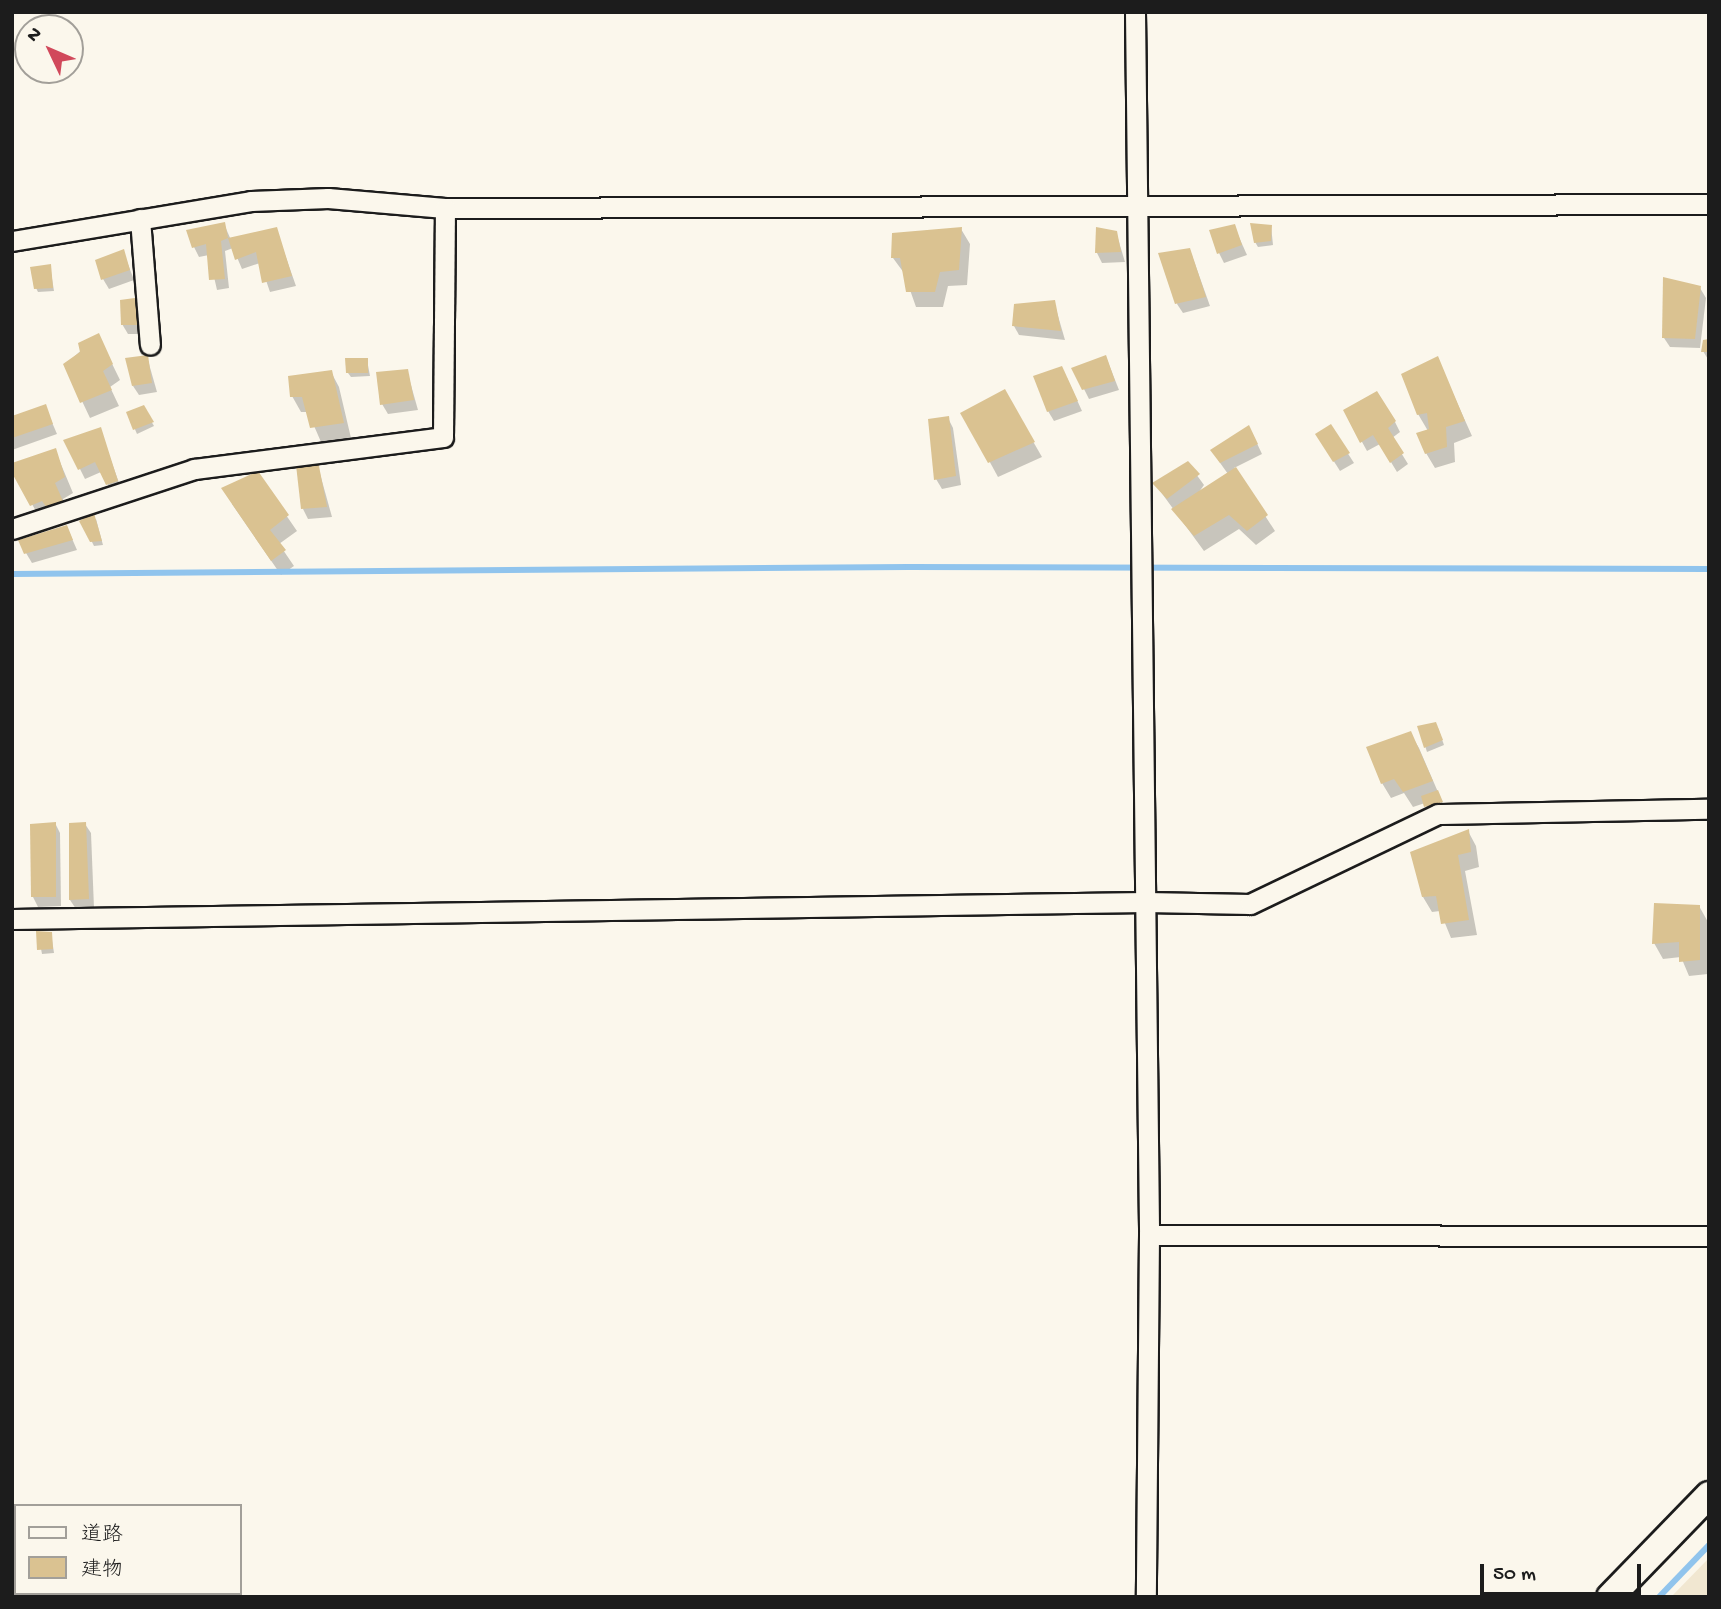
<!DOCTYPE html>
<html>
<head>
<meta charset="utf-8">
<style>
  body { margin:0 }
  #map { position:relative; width:1721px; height:1609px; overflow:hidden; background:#fbf7ec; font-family:"Gochi Hand","Klee One",sans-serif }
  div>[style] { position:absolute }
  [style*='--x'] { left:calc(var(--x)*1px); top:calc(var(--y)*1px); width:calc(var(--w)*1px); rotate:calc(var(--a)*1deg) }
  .built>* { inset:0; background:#f1e7d1 }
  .shadow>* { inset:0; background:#0003 }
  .stream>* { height:6px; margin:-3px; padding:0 3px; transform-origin:3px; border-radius:3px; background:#90c4ed }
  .building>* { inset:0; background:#dac291 }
  .roads { filter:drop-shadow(2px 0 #1c1c1c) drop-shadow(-2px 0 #1c1c1c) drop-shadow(0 2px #1c1c1c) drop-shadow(0 -2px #1c1c1c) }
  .minor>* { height:19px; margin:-9.5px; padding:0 9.5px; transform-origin:9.5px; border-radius:9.5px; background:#fbf7ec }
  .secondary>* { height:26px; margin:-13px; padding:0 13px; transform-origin:13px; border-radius:13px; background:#fbf7ec }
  span { translate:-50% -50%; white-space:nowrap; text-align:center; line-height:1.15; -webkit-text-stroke:7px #fbf7ec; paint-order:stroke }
  .frame { position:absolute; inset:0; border:14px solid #1c1c1c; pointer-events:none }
  .legend { position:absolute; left:14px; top:1504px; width:228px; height:91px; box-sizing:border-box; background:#fbf7ec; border:2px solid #a29f99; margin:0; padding:9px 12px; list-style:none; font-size:21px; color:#1c1c1c }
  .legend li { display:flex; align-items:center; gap:14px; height:35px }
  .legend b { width:35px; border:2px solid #a29f99 }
  .north { position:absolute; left:14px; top:14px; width:70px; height:70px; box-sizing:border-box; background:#fbf7ec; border:2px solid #a29f99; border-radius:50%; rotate:314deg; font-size:19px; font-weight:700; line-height:28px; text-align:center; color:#1c1c1c }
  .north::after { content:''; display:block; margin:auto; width:24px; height:32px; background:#d1495b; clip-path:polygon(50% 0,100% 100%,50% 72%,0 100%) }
  .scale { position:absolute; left:1480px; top:1564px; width:161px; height:32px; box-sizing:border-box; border:4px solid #1c1c1c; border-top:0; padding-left:9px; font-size:21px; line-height:24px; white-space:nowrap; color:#1c1c1c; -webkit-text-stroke:5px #fbf7ec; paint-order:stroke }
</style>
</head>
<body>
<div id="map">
  <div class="built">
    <div style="clip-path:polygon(1709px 1558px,1709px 1597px,1671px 1597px)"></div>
  </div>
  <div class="shadow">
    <div style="clip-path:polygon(224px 224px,231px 240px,276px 229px,296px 286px,270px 292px,260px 263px,242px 269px,233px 248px,225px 251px,229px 288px,217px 290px,209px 255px,199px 257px,194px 247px)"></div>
    <div style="clip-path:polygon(1234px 226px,1247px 255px,1224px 263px,1219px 253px)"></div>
    <div style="clip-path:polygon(1271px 226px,1273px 245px,1258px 247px,1255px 242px)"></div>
    <div style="clip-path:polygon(961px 229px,970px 244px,967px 285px,948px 286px,943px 307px,916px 307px,904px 273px,893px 258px)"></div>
    <div style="clip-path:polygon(1098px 229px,1116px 232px,1125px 262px,1102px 263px,1097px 253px)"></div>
    <div style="clip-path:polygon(1190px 250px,1210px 306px,1183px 313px,1177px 304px)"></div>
    <div style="clip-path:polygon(123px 251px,134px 280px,109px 289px,103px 279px)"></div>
    <div style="clip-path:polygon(50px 266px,54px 291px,38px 292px,36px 288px)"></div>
    <div style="clip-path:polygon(1700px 288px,1706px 298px,1700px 348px,1670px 347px,1664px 338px)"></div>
    <div style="clip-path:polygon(122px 302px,147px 334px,128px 334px,122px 324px)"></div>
    <div style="clip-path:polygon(1054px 302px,1065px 340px,1019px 335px,1014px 326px)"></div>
    <div style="clip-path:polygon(98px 335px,120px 380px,110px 387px,119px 406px,90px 418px,65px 365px)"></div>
    <div style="clip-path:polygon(1709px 341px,1709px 361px,1703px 351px)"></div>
    <div style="clip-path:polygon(147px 357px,157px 392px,139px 395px,133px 386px)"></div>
    <div style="clip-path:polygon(1106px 357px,1119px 390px,1089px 399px,1084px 389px)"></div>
    <div style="clip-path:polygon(1437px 358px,1472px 436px,1454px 443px,1455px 462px,1435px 468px,1426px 453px,1428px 431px,1418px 414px)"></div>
    <div style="clip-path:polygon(367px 360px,370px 376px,351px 377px,348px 373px)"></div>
    <div style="clip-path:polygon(407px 371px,418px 410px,388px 414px,382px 404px)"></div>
    <div style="clip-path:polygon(331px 372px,339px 387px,351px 438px,321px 442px,308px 412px,301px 412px,292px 396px)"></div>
    <div style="clip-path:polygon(1067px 378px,1082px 411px,1054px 421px,1048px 411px)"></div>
    <div style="clip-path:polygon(1004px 391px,1042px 457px,998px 477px,963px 413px)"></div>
    <div style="clip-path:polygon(45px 406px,57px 434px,12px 450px,12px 417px)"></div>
    <div style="clip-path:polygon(143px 407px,154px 426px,137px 434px,128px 413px)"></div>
    <div style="clip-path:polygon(1345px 411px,1395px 422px,1400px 432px,1392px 438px,1408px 464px,1397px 472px,1380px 444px,1367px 451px)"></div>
    <div style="clip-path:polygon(948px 418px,953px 428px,961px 485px,942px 489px,936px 479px)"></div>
    <div style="clip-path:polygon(1331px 427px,1354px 463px,1340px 471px,1323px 444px)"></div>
    <div style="clip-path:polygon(100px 430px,122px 491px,113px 494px,101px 472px,85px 479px,66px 441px)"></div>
    <div style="clip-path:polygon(1254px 437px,1262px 454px,1234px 468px,1275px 531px,1256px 545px,1239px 529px,1204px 551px,1155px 484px,1188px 463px,1204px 485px,1199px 492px,1228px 474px,1218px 460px)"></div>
    <div style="clip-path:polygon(55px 450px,73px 493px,63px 499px,70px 517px,41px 520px,12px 469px)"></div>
    <div style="clip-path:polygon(317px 463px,332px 517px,308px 519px,303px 509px)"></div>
    <div style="clip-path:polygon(257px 473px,297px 531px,279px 544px,294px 566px,281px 575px,232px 504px)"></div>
    <div style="clip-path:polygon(96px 519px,103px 545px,94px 546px,82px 522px)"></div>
    <div style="clip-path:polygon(67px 527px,77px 550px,32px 563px,26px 553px)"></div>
    <div style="clip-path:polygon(1419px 727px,1438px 728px,1444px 745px,1427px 752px)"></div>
    <div style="clip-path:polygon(1410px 733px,1419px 748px,1444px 806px,1428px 810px,1425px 803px,1413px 807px,1404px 793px,1391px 798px,1382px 783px)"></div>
    <div style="clip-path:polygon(55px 823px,60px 833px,61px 906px,38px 907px,33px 897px)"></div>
    <div style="clip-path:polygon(85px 824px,91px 833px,94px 908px,76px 909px,70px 900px)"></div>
    <div style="clip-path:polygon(1468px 831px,1476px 846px,1479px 867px,1465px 871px,1477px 935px,1451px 938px,1440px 911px,1432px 912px,1423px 897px)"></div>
    <div style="clip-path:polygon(1699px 906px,1708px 922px,1708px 974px,1689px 976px,1681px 957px,1663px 959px,1654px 943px)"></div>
    <div style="clip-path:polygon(38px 933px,51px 933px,54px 953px,42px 954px)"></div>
  </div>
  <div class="stream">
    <div style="--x:12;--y:574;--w:896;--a:-0.45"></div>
    <div style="--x:908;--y:567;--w:801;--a:0.14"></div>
    <div style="--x:1659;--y:1597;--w:72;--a:-46.1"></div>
  </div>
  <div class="building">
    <div style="clip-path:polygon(225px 222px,228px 238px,221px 241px,225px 279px,209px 280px,206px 244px,192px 248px,186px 230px)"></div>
    <div style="clip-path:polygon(1250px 223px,1272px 225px,1271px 241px,1254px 243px)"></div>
    <div style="clip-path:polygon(1235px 224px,1242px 245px,1217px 254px,1209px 230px)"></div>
    <div style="clip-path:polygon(277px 227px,292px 276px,262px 283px,256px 252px,235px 260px,228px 238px)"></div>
    <div style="clip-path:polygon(962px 227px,959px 270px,940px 272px,935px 292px,906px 292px,900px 258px,891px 258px,892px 233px)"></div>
    <div style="clip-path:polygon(1096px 227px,1117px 231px,1121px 252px,1095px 253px)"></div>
    <div style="clip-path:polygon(1190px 248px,1206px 297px,1175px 304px,1158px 253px)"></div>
    <div style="clip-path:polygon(124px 249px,130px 270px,101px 280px,95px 260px)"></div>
    <div style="clip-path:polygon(51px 264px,53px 288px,34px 289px,30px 267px)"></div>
    <div style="clip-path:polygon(1663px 277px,1701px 286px,1695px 339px,1662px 338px)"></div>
    <div style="clip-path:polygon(142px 297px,142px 325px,121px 325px,120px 300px)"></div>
    <div style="clip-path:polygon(1055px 300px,1061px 331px,1012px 326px,1014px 304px)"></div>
    <div style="clip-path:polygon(99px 333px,113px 364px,103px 371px,112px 390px,80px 403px,63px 364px,80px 352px,78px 343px)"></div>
    <div style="clip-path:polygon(1709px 339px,1709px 352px,1701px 352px,1703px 340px)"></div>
    <div style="clip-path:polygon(148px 355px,152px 383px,132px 386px,125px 358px)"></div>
    <div style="clip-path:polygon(1106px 355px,1115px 381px,1082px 390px,1071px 368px)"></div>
    <div style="clip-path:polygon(1438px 356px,1465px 421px,1446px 427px,1447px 447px,1425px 454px,1416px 433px,1429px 429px,1427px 413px,1417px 415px,1401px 374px)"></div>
    <div style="clip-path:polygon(345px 358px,368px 358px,368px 373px,346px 373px)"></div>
    <div style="clip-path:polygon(1062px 366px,1078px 401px,1047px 412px,1033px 376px)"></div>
    <div style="clip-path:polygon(408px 369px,414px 400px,380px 405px,376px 372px)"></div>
    <div style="clip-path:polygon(332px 370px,344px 423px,310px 428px,302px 397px,290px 397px,288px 376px)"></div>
    <div style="clip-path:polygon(1005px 389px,1035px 442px,988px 463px,960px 413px)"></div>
    <div style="clip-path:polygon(1377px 391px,1396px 421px,1388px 428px,1404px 453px,1390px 463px,1373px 435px,1360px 443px,1343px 410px)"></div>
    <div style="clip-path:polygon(46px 404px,53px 424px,12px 438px,12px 416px)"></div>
    <div style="clip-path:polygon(144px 405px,154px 422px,133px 430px,126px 412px)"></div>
    <div style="clip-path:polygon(949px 416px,956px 476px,934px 480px,928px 419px)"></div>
    <div style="clip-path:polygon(1331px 424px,1350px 453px,1333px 462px,1315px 434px)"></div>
    <div style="clip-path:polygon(1249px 425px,1258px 444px,1220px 463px,1210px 450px)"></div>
    <div style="clip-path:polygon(101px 427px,118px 481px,106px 485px,95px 462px,78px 470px,63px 440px)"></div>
    <div style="clip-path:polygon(56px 448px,65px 477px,55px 483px,63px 501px,47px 508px,42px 501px,30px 506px,12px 473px,12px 463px)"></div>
    <div style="clip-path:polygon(318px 461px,327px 507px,301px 509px,296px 465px)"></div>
    <div style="clip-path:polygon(1188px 461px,1200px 474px,1167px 499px,1152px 483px)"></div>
    <div style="clip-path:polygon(1236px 467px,1268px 515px,1247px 531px,1229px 515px,1194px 536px,1171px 509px)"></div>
    <div style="clip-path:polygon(258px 471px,289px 515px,270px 530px,286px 550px,271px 561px,221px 488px)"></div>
    <div style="clip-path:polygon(94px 513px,102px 541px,90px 542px,79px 521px)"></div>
    <div style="clip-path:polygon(67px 525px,73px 540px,24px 554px,18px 540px)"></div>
    <div style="clip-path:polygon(1436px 722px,1443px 740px,1424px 748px,1417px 726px)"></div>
    <div style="clip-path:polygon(1411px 731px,1433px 781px,1403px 792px,1394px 779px,1381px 784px,1366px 747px)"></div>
    <div style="clip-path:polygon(1438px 790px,1443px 802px,1424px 807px,1421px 796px)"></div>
    <div style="clip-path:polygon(56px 822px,56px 897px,31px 897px,30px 824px)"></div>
    <div style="clip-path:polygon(86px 822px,89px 899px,69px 900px,69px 823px)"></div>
    <div style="clip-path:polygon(1469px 829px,1471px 852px,1458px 855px,1469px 920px,1441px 924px,1436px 896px,1422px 897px,1410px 852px)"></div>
    <div style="clip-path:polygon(1654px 903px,1700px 905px,1700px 960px,1679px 962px,1679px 942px,1652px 944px)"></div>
    <div style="clip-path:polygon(36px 931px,52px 932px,53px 949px,37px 950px)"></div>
  </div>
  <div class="roads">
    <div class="minor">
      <div style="--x:1135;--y:12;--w:1223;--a:89.34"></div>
      <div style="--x:1149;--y:1235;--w:362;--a:90.5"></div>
      <div style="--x:140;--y:219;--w:126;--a:85.5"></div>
      <div style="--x:12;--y:241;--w:242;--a:-9.5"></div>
      <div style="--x:251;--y:201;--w:77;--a:-2.2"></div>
      <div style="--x:328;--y:198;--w:117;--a:4.9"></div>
      <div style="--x:445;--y:208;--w:1264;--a:-0.18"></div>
      <div style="--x:12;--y:529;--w:192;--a:-18.2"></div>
      <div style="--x:194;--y:469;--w:251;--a:-7.3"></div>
      <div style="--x:443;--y:437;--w:229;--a:-89.5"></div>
      <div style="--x:12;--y:919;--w:1134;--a:-0.86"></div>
      <div style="--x:1146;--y:902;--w:104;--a:1.1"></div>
      <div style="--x:1250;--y:904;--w:208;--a:-25.6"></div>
      <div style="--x:1438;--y:814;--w:271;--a:-1.1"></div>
      <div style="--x:1149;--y:1235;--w:560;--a:0.1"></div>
    </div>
    <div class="secondary">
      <div style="--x:1610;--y:1597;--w:142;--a:-45.9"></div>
    </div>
  </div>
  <div class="frame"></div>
  <ul class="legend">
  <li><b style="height:9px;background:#fbf7ec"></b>道路</li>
  <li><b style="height:19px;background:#dac291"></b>建物</li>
  </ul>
  <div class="north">N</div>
  <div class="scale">50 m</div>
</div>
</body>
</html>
